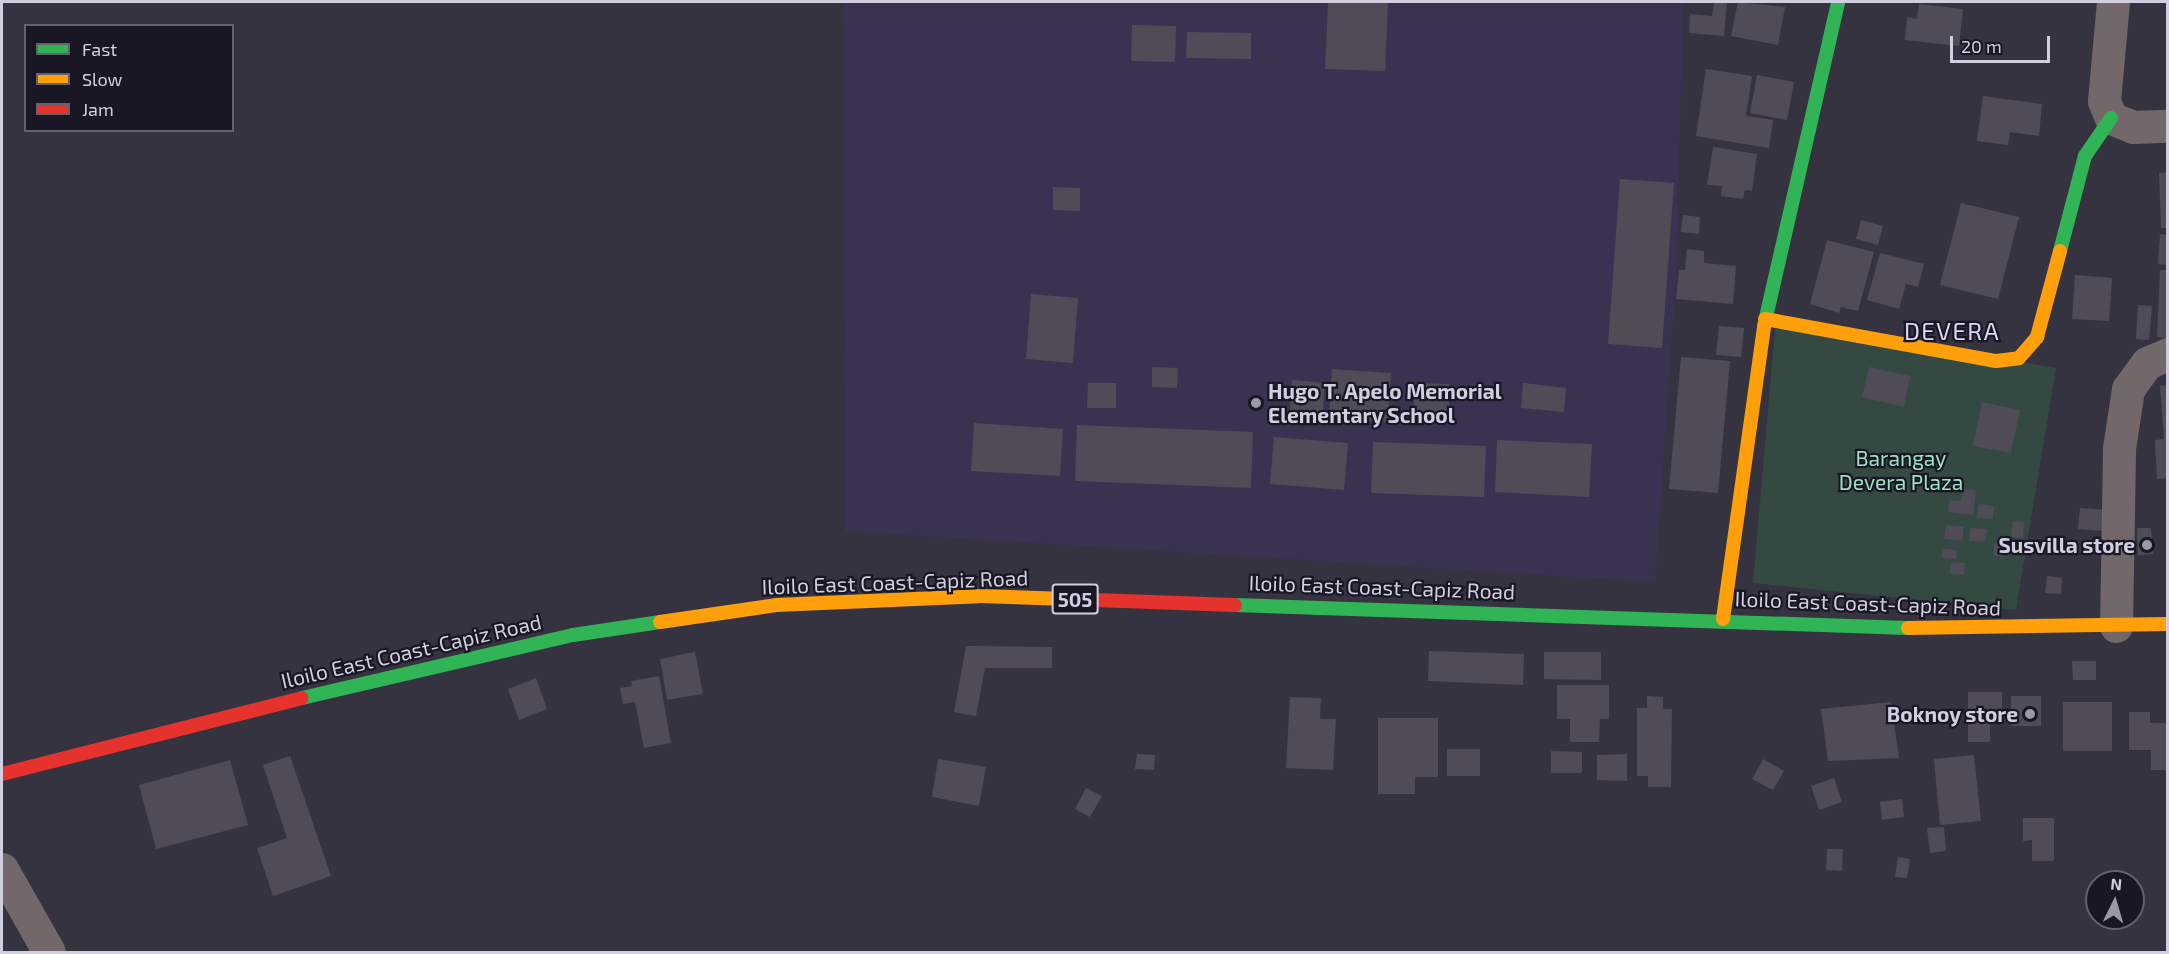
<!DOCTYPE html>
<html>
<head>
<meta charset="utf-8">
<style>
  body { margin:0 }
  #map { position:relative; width:2169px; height:954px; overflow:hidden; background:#363340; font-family:"Exo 2",sans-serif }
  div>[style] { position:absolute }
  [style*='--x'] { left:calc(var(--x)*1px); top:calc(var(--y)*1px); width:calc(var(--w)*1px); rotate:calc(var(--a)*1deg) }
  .built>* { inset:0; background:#393250 }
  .green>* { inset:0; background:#334941 }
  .building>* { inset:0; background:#4f4c58 }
  .street>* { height:33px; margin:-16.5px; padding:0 16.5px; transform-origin:16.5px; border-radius:16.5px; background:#72686a }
  .fast>* { height:14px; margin:-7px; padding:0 7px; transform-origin:7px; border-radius:7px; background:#30b455 }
  .slow>* { height:14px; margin:-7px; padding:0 7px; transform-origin:7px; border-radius:7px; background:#ff9f0a }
  .jam>* { height:14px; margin:-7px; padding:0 7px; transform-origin:7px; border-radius:7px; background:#e5322d }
  .dots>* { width:16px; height:16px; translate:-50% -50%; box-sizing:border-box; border:3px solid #191723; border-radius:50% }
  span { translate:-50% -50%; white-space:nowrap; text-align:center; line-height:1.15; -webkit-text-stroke:4.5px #191723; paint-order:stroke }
  .shield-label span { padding:2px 4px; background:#191723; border:2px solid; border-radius:4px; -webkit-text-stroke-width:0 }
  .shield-label { font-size:20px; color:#d1cfdf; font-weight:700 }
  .poi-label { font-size:21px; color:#d1cfdf; font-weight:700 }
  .left { translate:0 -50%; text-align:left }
  .right { translate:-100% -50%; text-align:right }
  .park-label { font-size:21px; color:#9ee0c1 }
  .street-label { font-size:21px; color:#d1cfdf }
  .quarter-label { font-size:24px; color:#dbd6f7; letter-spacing:1.5px }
  .frame { position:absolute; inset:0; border:3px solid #d1cfdf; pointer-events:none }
  .legend { position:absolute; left:24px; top:24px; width:210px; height:108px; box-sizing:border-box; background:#191723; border:2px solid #63616e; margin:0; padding:8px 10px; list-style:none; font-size:18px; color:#d1cfdf }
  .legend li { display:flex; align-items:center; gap:12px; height:30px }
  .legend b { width:30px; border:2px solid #63616e }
  .north { position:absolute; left:2085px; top:870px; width:60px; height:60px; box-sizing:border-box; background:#191723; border:2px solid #63616e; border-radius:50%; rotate:5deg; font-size:16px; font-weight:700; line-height:24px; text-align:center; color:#d1cfdf }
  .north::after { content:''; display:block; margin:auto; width:21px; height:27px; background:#9b98a7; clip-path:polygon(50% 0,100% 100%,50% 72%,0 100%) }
  .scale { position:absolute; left:1950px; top:36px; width:100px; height:27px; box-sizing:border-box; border:3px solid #d1cfdf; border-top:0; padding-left:8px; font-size:18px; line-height:21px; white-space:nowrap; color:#d1cfdf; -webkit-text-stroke:4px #191723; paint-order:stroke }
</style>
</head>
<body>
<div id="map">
  <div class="built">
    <div style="clip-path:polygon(844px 2px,1683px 2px,1676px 275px,1655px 582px,845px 531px)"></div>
  </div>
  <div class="green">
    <div style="clip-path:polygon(1776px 318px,2056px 368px,2016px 610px,1753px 583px)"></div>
  </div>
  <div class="building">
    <div style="clip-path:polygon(1388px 2px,1385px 71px,1325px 69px,1328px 3px)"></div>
    <div style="clip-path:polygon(1714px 2px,1727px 2px,1724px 36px,1689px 33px,1690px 14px,1712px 16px)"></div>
    <div style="clip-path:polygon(1738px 2px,1785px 7px,1778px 45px,1731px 36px)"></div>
    <div style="clip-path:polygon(1919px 4px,1963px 9px,1959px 46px,1905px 40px,1907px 17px,1917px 19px)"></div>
    <div style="clip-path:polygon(1132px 25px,1176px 26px,1175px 62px,1131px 61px)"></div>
    <div style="clip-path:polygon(1187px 32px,1251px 33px,1251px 59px,1186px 58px)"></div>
    <div style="clip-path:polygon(1706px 69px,1752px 76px,1746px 116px,1773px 120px,1769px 148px,1696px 136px)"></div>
    <div style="clip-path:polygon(1757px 75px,1794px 82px,1787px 120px,1750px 113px)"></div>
    <div style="clip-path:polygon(1983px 96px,2042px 104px,2039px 136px,2010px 132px,2008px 145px,1977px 141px)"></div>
    <div style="clip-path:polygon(1713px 147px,1757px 154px,1752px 191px,1745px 190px,1743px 199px,1721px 196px,1722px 186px,1707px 185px)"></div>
    <div style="clip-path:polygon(2168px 172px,2168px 228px,2161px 228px,2159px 173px)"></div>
    <div style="clip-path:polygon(1620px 179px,1674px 183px,1662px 348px,1608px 344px)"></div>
    <div style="clip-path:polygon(1053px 187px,1080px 188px,1080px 211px,1053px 210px)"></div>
    <div style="clip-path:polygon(1961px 203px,2019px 217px,1998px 299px,1940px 285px)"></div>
    <div style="clip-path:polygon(1683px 215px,1700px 217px,1699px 234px,1681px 232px)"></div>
    <div style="clip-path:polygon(1861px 220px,1883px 226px,1878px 245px,1856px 239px)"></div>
    <div style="clip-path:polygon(2160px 234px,2168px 235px,2168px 265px,2158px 264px)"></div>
    <div style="clip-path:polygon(1827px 240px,1874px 252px,1858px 311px,1841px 307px,1839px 313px,1810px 304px)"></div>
    <div style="clip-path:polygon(1687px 249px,1704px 251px,1704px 263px,1736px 266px,1733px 304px,1676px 299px,1679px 270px,1685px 270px)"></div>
    <div style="clip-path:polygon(1880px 253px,1924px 264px,1918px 287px,1906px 284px,1899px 309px,1867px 300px)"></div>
    <div style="clip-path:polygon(2160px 270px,2168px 270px,2168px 338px,2157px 337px)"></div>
    <div style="clip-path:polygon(2075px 275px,2112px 278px,2109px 321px,2072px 319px)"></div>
    <div style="clip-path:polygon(1031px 294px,1078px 298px,1073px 363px,1026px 359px)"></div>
    <div style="clip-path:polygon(2138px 305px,2152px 306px,2149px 340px,2136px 339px)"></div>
    <div style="clip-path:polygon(1719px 326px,1744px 328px,1741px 357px,1716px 355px)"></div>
    <div style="clip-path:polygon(1681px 357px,1730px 361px,1718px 493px,1669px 489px)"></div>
    <div style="clip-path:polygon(1152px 367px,1178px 368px,1177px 388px,1152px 387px)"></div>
    <div style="clip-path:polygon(1869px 367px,1910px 376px,1904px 407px,1862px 397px)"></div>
    <div style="clip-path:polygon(1332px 369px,1391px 373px,1388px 422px,1329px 418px)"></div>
    <div style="clip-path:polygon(1292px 380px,1325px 383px,1323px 412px,1290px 410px)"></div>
    <div style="clip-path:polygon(1088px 383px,1116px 383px,1116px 408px,1087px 408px)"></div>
    <div style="clip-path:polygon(1414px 383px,1449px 384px,1449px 420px,1414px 419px)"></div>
    <div style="clip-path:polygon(1523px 383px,1566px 388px,1564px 412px,1521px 408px)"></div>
    <div style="clip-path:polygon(2168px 385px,2168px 478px,2157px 479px,2155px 440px,2164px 439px,2160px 386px)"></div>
    <div style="clip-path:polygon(1982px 402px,2020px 410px,2011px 453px,1973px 446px)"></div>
    <div style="clip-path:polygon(974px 423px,1063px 429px,1060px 476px,971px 471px)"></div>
    <div style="clip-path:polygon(1077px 425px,1253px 432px,1251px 488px,1075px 481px)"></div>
    <div style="clip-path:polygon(1274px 437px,1348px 443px,1344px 490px,1270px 484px)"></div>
    <div style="clip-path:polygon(1497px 440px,1592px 444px,1589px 497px,1495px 492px)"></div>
    <div style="clip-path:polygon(1373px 442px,1486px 446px,1484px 497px,1371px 493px)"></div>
    <div style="clip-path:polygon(1963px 489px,1976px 490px,1973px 515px,1948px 512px,1949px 500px,1961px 501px)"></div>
    <div style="clip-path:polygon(1978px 504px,1994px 506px,1993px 519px,1977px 518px)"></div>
    <div style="clip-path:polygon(2080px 508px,2107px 510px,2106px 531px,2078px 529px)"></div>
    <div style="clip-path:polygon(2013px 521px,2024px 522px,2023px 538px,2011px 537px)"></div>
    <div style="clip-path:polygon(1946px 525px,1964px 527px,1962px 541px,1944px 539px)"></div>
    <div style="clip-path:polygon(1970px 528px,1987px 529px,1985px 542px,1969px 541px)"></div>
    <div style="clip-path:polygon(2137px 528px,2151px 528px,2153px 554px,2138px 555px)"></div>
    <div style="clip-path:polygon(1994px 543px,2007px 544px,2005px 557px,1993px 556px)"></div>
    <div style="clip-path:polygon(1943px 549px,1957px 550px,1956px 559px,1942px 558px)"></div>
    <div style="clip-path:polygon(1951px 562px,1965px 563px,1964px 575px,1950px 574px)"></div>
    <div style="clip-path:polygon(2047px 576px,2062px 578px,2061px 594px,2045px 593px)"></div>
    <div style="clip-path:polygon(966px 646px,1052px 647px,1052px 668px,985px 668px,976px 716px,954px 712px)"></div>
    <div style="clip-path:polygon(1429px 651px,1524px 654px,1523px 685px,1428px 681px)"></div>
    <div style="clip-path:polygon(695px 652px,703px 694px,667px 700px,660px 659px)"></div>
    <div style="clip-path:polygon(1544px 652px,1601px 652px,1601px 680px,1544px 679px)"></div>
    <div style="clip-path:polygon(2072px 661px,2096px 661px,2096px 680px,2073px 680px)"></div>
    <div style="clip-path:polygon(659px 676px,671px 743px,644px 748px,635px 702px,623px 704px,620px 688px,632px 686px,631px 681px)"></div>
    <div style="clip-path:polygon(536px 678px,547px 709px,519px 720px,508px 689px)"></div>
    <div style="clip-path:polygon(1557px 685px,1609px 685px,1609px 719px,1600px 719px,1599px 742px,1570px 742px,1570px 719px,1557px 719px)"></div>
    <div style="clip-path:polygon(1968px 692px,2002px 692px,2002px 713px,1990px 713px,1990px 742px,1968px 742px)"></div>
    <div style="clip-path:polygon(1647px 696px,1663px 697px,1663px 709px,1672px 709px,1671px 787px,1648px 787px,1648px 776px,1637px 776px,1637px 708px,1647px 708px)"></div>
    <div style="clip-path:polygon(2011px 696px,2041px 696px,2041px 726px,2011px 726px)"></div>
    <div style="clip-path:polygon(1290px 697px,1321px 698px,1320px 719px,1336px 719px,1333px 770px,1286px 768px)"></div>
    <div style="clip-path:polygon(1891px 702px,1899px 758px,1828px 761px,1821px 709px)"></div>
    <div style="clip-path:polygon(2063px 702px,2112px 702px,2112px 751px,2063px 751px)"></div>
    <div style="clip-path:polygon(2129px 712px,2150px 712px,2150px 723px,2168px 723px,2168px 770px,2151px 770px,2151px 750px,2129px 750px)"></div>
    <div style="clip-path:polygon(1378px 718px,1438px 718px,1438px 777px,1415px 777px,1415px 794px,1378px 794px)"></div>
    <div style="clip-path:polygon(1447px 749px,1480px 749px,1480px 776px,1447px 776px)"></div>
    <div style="clip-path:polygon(1551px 751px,1582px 752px,1582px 773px,1551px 773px)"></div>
    <div style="clip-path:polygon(1137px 754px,1155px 755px,1154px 770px,1135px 769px)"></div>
    <div style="clip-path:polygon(1627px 754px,1627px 781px,1597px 780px,1597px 755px)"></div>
    <div style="clip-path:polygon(1974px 755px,1981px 821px,1940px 825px,1934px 759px)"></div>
    <div style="clip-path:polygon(290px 756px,331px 876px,273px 896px,257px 848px,287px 838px,263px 765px)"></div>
    <div style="clip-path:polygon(938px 759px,986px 767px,979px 806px,932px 797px)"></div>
    <div style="clip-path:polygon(1763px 759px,1784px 771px,1773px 790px,1752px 779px)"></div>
    <div style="clip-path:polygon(230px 760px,248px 825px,156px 849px,139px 785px)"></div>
    <div style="clip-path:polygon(1834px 778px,1842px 802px,1819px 810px,1811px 786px)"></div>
    <div style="clip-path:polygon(1086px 788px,1102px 796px,1090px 817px,1075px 809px)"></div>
    <div style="clip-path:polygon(1902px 799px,1904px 817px,1882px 820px,1880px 802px)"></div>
    <div style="clip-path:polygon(2023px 818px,2054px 818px,2054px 861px,2032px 861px,2032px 840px,2023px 841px)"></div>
    <div style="clip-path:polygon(1944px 827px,1946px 851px,1930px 853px,1927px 828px)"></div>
    <div style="clip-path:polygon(1827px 849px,1843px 849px,1842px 871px,1826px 870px)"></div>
    <div style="clip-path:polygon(1898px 857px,1910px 859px,1907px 878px,1895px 877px)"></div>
  </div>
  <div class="street">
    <div style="--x:2113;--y:2;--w:99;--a:95.2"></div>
    <div style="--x:2104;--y:101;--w:18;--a:68"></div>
    <div style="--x:2111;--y:118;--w:24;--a:22"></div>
    <div style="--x:2133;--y:127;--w:35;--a:-2"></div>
    <div style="--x:2116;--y:626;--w:178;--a:-89"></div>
    <div style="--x:2119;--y:448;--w:60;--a:-81.3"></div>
    <div style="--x:2128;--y:389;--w:32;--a:-54"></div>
    <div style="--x:2147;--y:363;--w:23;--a:-23"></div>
    <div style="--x:2;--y:869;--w:95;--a:60.5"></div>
  </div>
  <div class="fast">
    <div style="--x:2060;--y:251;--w:98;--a:-75.3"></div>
    <div style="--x:2085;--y:156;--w:46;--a:-55.6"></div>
    <div style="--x:1764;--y:326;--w:332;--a:-77.1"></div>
    <div style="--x:1235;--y:605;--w:673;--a:1.96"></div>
    <div style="--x:302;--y:698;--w:278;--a:-13.1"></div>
    <div style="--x:573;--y:635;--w:88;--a:-8.5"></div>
  </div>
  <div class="slow">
    <div style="--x:1765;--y:319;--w:235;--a:10.3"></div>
    <div style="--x:1996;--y:361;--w:23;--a:-7"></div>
    <div style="--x:2019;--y:358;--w:28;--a:-49"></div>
    <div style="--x:2037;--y:337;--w:89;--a:-75"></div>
    <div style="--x:1723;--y:619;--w:296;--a:-82"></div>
    <div style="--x:660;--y:622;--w:117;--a:-8.3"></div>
    <div style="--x:776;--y:605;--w:203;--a:-2.5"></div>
    <div style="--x:979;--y:596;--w:89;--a:1.9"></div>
    <div style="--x:1908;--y:628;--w:260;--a:-0.9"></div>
  </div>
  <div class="jam">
    <div style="--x:1068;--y:599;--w:167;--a:2.1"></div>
    <div style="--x:2;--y:774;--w:309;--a:-14.2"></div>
  </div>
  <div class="dots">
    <div style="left:1256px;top:403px;background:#9b98a7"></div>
    <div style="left:2147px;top:545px;background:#9b98a7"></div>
    <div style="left:2030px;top:714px;background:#9b98a7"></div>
  </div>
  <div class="shield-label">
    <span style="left:1075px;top:599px">505</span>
  </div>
  <div class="poi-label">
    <span class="left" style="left:1268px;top:403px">Hugo T. Apelo Memorial<br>Elementary School</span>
    <span class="right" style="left:2135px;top:545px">Susvilla store</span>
    <span class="right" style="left:2018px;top:714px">Boknoy store</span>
  </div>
  <div class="park-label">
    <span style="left:1901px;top:470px">Barangay<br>Devera Plaza</span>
  </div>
  <div class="street-label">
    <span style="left:895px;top:582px;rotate:-2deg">Iloilo East Coast-Capiz Road</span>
    <span style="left:1382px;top:587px;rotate:2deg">Iloilo East Coast-Capiz Road</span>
    <span style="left:1868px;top:603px;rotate:2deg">Iloilo East Coast-Capiz Road</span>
    <span style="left:411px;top:651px;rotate:-13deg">Iloilo East Coast-Capiz Road</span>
  </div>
  <div class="quarter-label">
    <span style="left:1952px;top:331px">DEVERA</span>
  </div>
  <div class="frame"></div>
  <ul class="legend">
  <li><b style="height:8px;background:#30b455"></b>Fast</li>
  <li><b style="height:8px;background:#ff9f0a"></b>Slow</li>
  <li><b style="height:8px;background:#e5322d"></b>Jam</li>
  </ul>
  <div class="north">N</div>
  <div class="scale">20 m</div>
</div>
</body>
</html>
